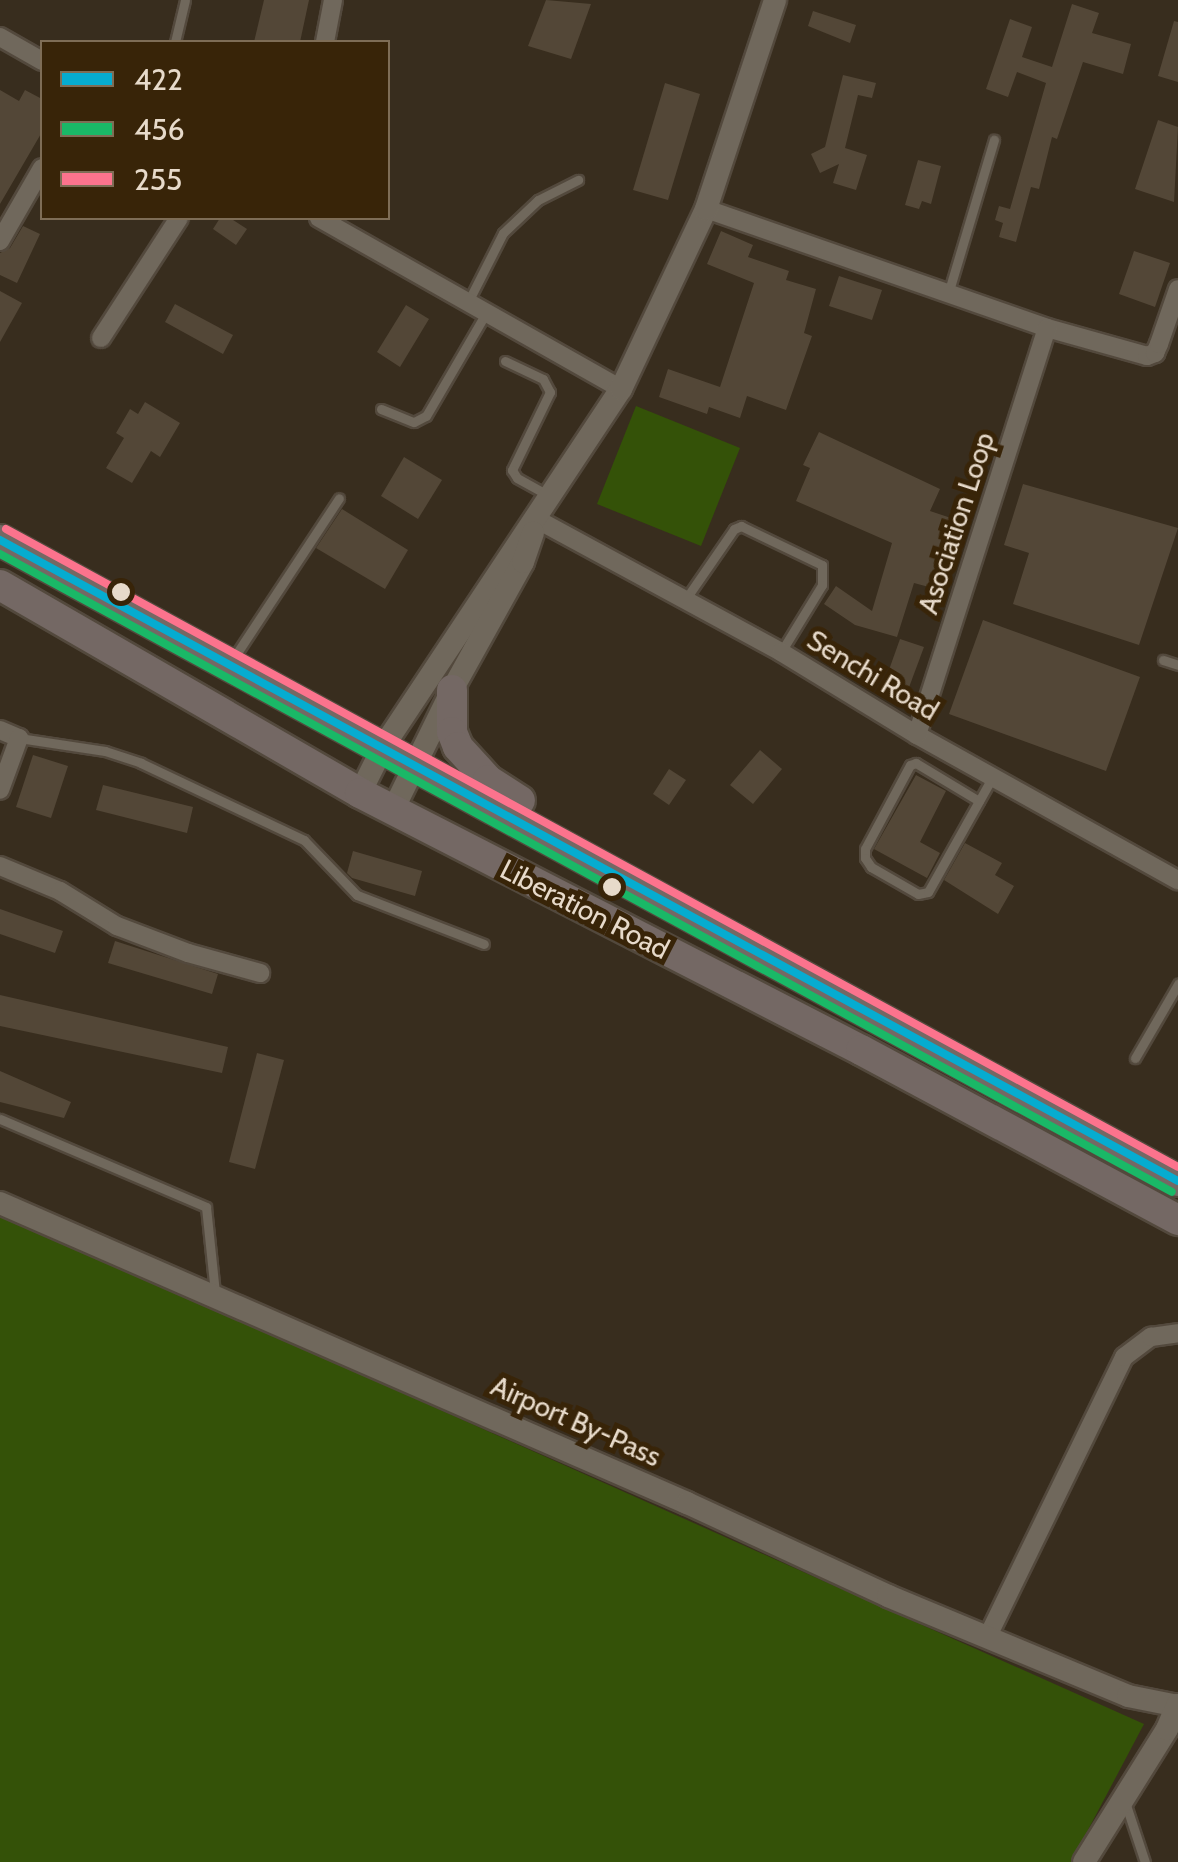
<!DOCTYPE html>
<html>
<head>
<meta charset="utf-8">
<style>
  body { margin:0 }
  #map { position:relative; width:1178px; height:1862px; overflow:hidden; background:#382d1e; font-family:Cabin,sans-serif }
  div>[style] { position:absolute }
  [style*='--x'] { left:calc(var(--x)*1px); top:calc(var(--y)*1px); width:calc(var(--w)*1px); rotate:calc(var(--a)*1deg) }
  .green>* { inset:0; background:#345208 }
  .building>* { inset:0; background:#534737 }
  .roads { filter:drop-shadow(2px 0 #53493d) drop-shadow(-2px 0 #53493d) drop-shadow(0 2px #53493d) drop-shadow(0 -2px #53493d) }
  .lane>* { height:9px; margin:-4.5px; padding:0 4.5px; transform-origin:4.5px; border-radius:4.5px; background:#70685c }
  .street>* { height:18px; margin:-9px; padding:0 9px; transform-origin:9px; border-radius:9px; background:#70685c }
  .secondary>* { height:22px; margin:-11px; padding:0 11px; transform-origin:11px; border-radius:11px; background:#70685c }
  .highway>* { height:30px; margin:-15px; padding:0 15px; transform-origin:15px; border-radius:15px; background:#746864 }
  .bus-1>* { height:8px; margin:-4px; padding:0 4px; transform-origin:4px; border-radius:4px; background:#06acd0 }
  .bus-2>* { height:8px; margin:-4px; padding:0 4px; transform-origin:4px; border-radius:4px; background:#1ab867 }
  .bus-3>* { height:8px; margin:-4px; padding:0 4px; transform-origin:4px; border-radius:4px; background:#fc738d }
  .dots>* { width:28px; height:28px; translate:-50% -50%; box-sizing:border-box; border:5px solid #382408; border-radius:50% }
  span { translate:-50% -50%; white-space:nowrap; text-align:center; line-height:1.15; -webkit-text-stroke:10px #382408; paint-order:stroke }
  .street-label { font-size:28px; color:#e7daca }
  .legend { position:absolute; left:40px; top:40px; width:350px; height:180px; box-sizing:border-box; background:#382408; border:2px solid #7e6d56; margin:0; padding:12px 18px; list-style:none; font-size:30px; color:#e7daca }
  .legend li { display:flex; align-items:center; gap:20px; height:50px }
  .legend b { width:50px; border:2px solid #7e6d56 }
</style>
</head>
<body>
<div id="map">
  <div class="green">
    <div style="clip-path:polygon(636px 406px,740px 448px,701px 546px,597px 504px)"></div>
    <div style="clip-path:polygon(0 1217px,100px 1258px,1144px 1724px,1071px 1862px,0 1862px)"></div>
  </div>
  <div class="building">
    <div style="clip-path:polygon(264px 0,309px 0,300px 42px,254px 42px)"></div>
    <div style="clip-path:polygon(546px 0,591px 4px,571px 59px,528px 46px)"></div>
    <div style="clip-path:polygon(1072px 4px,1099px 13px,1092px 33px,1131px 44px,1123px 74px,1083px 62px,1057px 139px,1052px 137px,1039px 189px,1031px 187px,1016px 242px,999px 237px,1003px 223px,995px 220px,999px 206px,1010px 209px,1046px 83px,1017px 72px,1008px 97px,986px 89px,1010px 19px,1032px 27px,1022px 57px,1052px 67px)"></div>
    <div style="clip-path:polygon(813px 11px,856px 25px,850px 43px,808px 26px)"></div>
    <div style="clip-path:polygon(1174px 21px,1178px 22px,1178px 82px,1158px 76px)"></div>
    <div style="clip-path:polygon(843px 75px,876px 83px,872px 98px,858px 95px,845px 148px,867px 155px,856px 190px,833px 183px,839px 164px,820px 173px,811px 154px,825px 147px)"></div>
    <div style="clip-path:polygon(665px 83px,700px 94px,668px 200px,633px 190px)"></div>
    <div style="clip-path:polygon(0 90px,19px 101px,25px 90px,42px 99px,42px 132px,0 204px)"></div>
    <div style="clip-path:polygon(1158px 120px,1178px 127px,1174px 202px,1135px 189px)"></div>
    <div style="clip-path:polygon(918px 160px,941px 166px,931px 204px,922px 201px,919px 209px,905px 205px)"></div>
    <div style="clip-path:polygon(220px 218px,230px 218px,247px 229px,236px 245px,213px 229px)"></div>
    <div style="clip-path:polygon(23px 226px,40px 234px,17px 283px,0 275px,0 253px,10px 248px)"></div>
    <div style="clip-path:polygon(721px 231px,753px 245px,748px 257px,789px 271px,786px 280px,816px 289px,804px 333px,812px 336px,786px 410px,747px 396px,740px 418px,709px 407px,707px 414px,659px 397px,668px 369px,720px 387px,754px 283px,707px 264px)"></div>
    <div style="clip-path:polygon(1134px 251px,1170px 263px,1155px 307px,1119px 294px)"></div>
    <div style="clip-path:polygon(839px 276px,882px 290px,872px 320px,829px 306px)"></div>
    <div style="clip-path:polygon(0 291px,22px 303px,0 342px)"></div>
    <div style="clip-path:polygon(175px 304px,233px 335px,223px 354px,165px 322px)"></div>
    <div style="clip-path:polygon(406px 305px,429px 319px,400px 367px,377px 352px)"></div>
    <div style="clip-path:polygon(145px 402px,180px 423px,160px 457px,151px 451px,132px 483px,106px 468px,124px 438px,116px 433px,130px 409px,138px 414px)"></div>
    <div style="clip-path:polygon(819px 432px,940px 489px,930px 511px,960px 521px,940px 590px,914px 583px,897px 637px,855px 625px,824px 604px,836px 586px,872px 611px,892px 543px,796px 501px,810px 468px,803px 465px)"></div>
    <div style="clip-path:polygon(404px 457px,442px 480px,418px 519px,381px 496px)"></div>
    <div style="clip-path:polygon(1023px 484px,1178px 528px,1139px 645px,1013px 604px,1029px 553px,1004px 545px)"></div>
    <div style="clip-path:polygon(342px 509px,408px 550px,385px 589px,316px 548px)"></div>
    <div style="clip-path:polygon(983px 620px,1140px 677px,1106px 771px,949px 714px)"></div>
    <div style="clip-path:polygon(900px 639px,924px 647px,908px 690px,885px 681px)"></div>
    <div style="clip-path:polygon(760px 750px,782px 769px,753px 804px,730px 785px)"></div>
    <div style="clip-path:polygon(33px 755px,68px 766px,51px 818px,16px 807px)"></div>
    <div style="clip-path:polygon(669px 769px,686px 780px,669px 805px,653px 794px)"></div>
    <div style="clip-path:polygon(916px 775px,946px 791px,920px 842px,940px 853px,927px 878px,874px 849px)"></div>
    <div style="clip-path:polygon(103px 785px,193px 807px,187px 833px,96px 810px)"></div>
    <div style="clip-path:polygon(965px 843px,1002px 863px,995px 875px,1014px 886px,998px 914px,944px 880px)"></div>
    <div style="clip-path:polygon(353px 851px,422px 871px,415px 896px,352px 878px,347px 873px)"></div>
    <div style="clip-path:polygon(0 909px,63px 931px,55px 953px,0 934px)"></div>
    <div style="clip-path:polygon(115px 941px,218px 974px,212px 994px,108px 963px)"></div>
    <div style="clip-path:polygon(0 995px,228px 1047px,222px 1073px,0 1026px)"></div>
    <div style="clip-path:polygon(257px 1053px,284px 1060px,255px 1169px,229px 1162px)"></div>
    <div style="clip-path:polygon(0 1071px,71px 1102px,64px 1118px,0 1102px)"></div>
  </div>
  <div class="roads">
    <div class="lane">
      <div style="--x:175;--y:42;--w:43;--a:-76.6"></div>
      <div style="--x:948;--y:294;--w:161;--a:-73.4"></div>
      <div style="--x:468;--y:302;--w:77;--a:-63.1"></div>
      <div style="--x:503;--y:233;--w:48;--a:-43.3"></div>
      <div style="--x:538;--y:200;--w:45;--a:-26.6"></div>
      <div style="--x:505;--y:361;--w:42;--a:25.3"></div>
      <div style="--x:543;--y:379;--w:15;--a:62"></div>
      <div style="--x:550;--y:392;--w:87;--a:116"></div>
      <div style="--x:512;--y:470;--w:9;--a:58"></div>
      <div style="--x:517;--y:478;--w:37;--a:29"></div>
      <div style="--x:381;--y:409;--w:35;--a:22"></div>
      <div style="--x:414;--y:422;--w:13;--a:-27"></div>
      <div style="--x:426;--y:416;--w:119;--a:-59.8"></div>
      <div style="--x:685;--y:600;--w:86;--a:-55.4"></div>
      <div style="--x:734;--y:529;--w:8;--a:-23"></div>
      <div style="--x:741;--y:526;--w:90;--a:25.7"></div>
      <div style="--x:822;--y:565;--w:20;--a:90"></div>
      <div style="--x:822;--y:585;--w:79;--a:121.5"></div>
      <div style="--x:1163;--y:660;--w:16;--a:18"></div>
      <div style="--x:231;--y:662;--w:196;--a:-56.6"></div>
      <div style="--x:19;--y:738;--w:87;--a:8.6"></div>
      <div style="--x:105;--y:751;--w:38;--a:18"></div>
      <div style="--x:141;--y:763;--w:180;--a:25.3"></div>
      <div style="--x:304;--y:840;--w:76;--a:46.1"></div>
      <div style="--x:357;--y:895;--w:136;--a:21.1"></div>
      <div style="--x:979;--y:801;--w:74;--a:-148.9"></div>
      <div style="--x:916;--y:763;--w:6;--a:162"></div>
      <div style="--x:910;--y:765;--w:95;--a:118.2"></div>
      <div style="--x:865;--y:849;--w:9;--a:90"></div>
      <div style="--x:865;--y:858;--w:11;--a:56"></div>
      <div style="--x:871;--y:867;--w:54;--a:29.9"></div>
      <div style="--x:918;--y:894;--w:10;--a:-11"></div>
      <div style="--x:928;--y:892;--w:131;--a:-60.7"></div>
      <div style="--x:1135;--y:1058;--w:86;--a:-59.8"></div>
      <div style="--x:0;--y:1119;--w:224;--a:23.1"></div>
      <div style="--x:206;--y:1207;--w:85;--a:84"></div>
      <div style="--x:1125;--y:1802;--w:63;--a:71.6"></div>
    </div>
    <div class="street">
      <div style="--x:0;--y:37;--w:48;--a:29.7"></div>
      <div style="--x:325;--y:42;--w:43;--a:-79.2"></div>
      <div style="--x:706;--y:209;--w:361;--a:19.2"></div>
      <div style="--x:1047;--y:328;--w:104;--a:15.6"></div>
      <div style="--x:1147;--y:356;--w:9;--a:-21"></div>
      <div style="--x:1155;--y:353;--w:10;--a:-66"></div>
      <div style="--x:1159;--y:344;--w:58;--a:-70.9"></div>
      <div style="--x:319;--y:218;--w:347;--a:29.5"></div>
      <div style="--x:0;--y:241;--w:84;--a:-60.1"></div>
      <div style="--x:101;--y:338;--w:143;--a:-57"></div>
      <div style="--x:538;--y:520;--w:277;--a:28.5"></div>
      <div style="--x:781;--y:652;--w:159;--a:31.4"></div>
      <div style="--x:917;--y:735;--w:299;--a:29.1"></div>
      <div style="--x:0;--y:730;--w:21;--a:23"></div>
      <div style="--x:19;--y:738;--w:55;--a:110.1"></div>
      <div style="--x:917;--y:735;--w:427;--a:-72.3"></div>
      <div style="--x:0;--y:866;--w:65;--a:22.6"></div>
      <div style="--x:60;--y:891;--w:67;--a:31.6"></div>
      <div style="--x:117;--y:926;--w:76;--a:20.8"></div>
      <div style="--x:188;--y:953;--w:75;--a:15.5"></div>
      <div style="--x:987;--y:1638;--w:313;--a:-64"></div>
      <div style="--x:1124;--y:1357;--w:34;--a:-37"></div>
      <div style="--x:1151;--y:1337;--w:27;--a:-8"></div>
    </div>
    <div class="secondary">
      <div style="--x:360;--y:793;--w:51;--a:-63.4"></div>
      <div style="--x:383;--y:747;--w:430;--a:-56.4"></div>
      <div style="--x:621;--y:389;--w:199;--a:-64.7"></div>
      <div style="--x:706;--y:209;--w:220;--a:-71.7"></div>
      <div style="--x:393;--y:810;--w:134;--a:-63.8"></div>
      <div style="--x:452;--y:690;--w:146;--a:-61"></div>
      <div style="--x:523;--y:562;--w:31;--a:-71"></div>
      <div style="--x:0;--y:1203;--w:750;--a:23.59"></div>
      <div style="--x:687;--y:1503;--w:221;--a:24.8"></div>
      <div style="--x:888;--y:1596;--w:260;--a:22.6"></div>
      <div style="--x:1128;--y:1696;--w:51;--a:11.3"></div>
      <div style="--x:1084;--y:1862;--w:157;--a:-58"></div>
      <div style="--x:1167;--y:1729;--w:26;--a:-67"></div>
    </div>
    <div class="highway">
      <div style="--x:0;--y:540;--w:1341;--a:28.55"></div>
      <div style="--x:0;--y:585;--w:416;--a:30"></div>
      <div style="--x:360;--y:793;--w:563;--a:27.16"></div>
      <div style="--x:861;--y:1050;--w:360;--a:28.2"></div>
      <div style="--x:452;--y:690;--w:42;--a:90"></div>
      <div style="--x:452;--y:732;--w:16;--a:68"></div>
      <div style="--x:458;--y:747;--w:45;--a:47.7"></div>
      <div style="--x:488;--y:780;--w:38;--a:33"></div>
    </div>
  </div>
  <div class="bus-1">
    <div style="--x:0;--y:540;--w:1341;--a:28.55"></div>
  </div>
  <div class="bus-2">
    <div style="--x:0;--y:554;--w:1334;--a:28.56"></div>
  </div>
  <div class="bus-3">
    <div style="--x:6;--y:529;--w:1334;--a:28.56"></div>
  </div>
  <div class="dots">
    <div style="left:121px;top:592px;background:#e7daca"></div>
    <div style="left:612px;top:887px;background:#e7daca"></div>
  </div>
  <div class="street-label">
    <span style="left:956px;top:523px;rotate:-72deg">Asociation Loop</span>
    <span style="left:873px;top:675px;rotate:31deg">Senchi Road</span>
    <span style="left:585px;top:909px;rotate:27deg">Liberation Road</span>
    <span style="left:576px;top:1421px;rotate:24deg">Airport By-Pass</span>
  </div>
  <ul class="legend">
  <li><b style="height:12px;background:#06acd0"></b>422</li>
  <li><b style="height:12px;background:#1ab867"></b>456</li>
  <li><b style="height:12px;background:#fc738d"></b>255</li>
  </ul>
</div>
</body>
</html>
